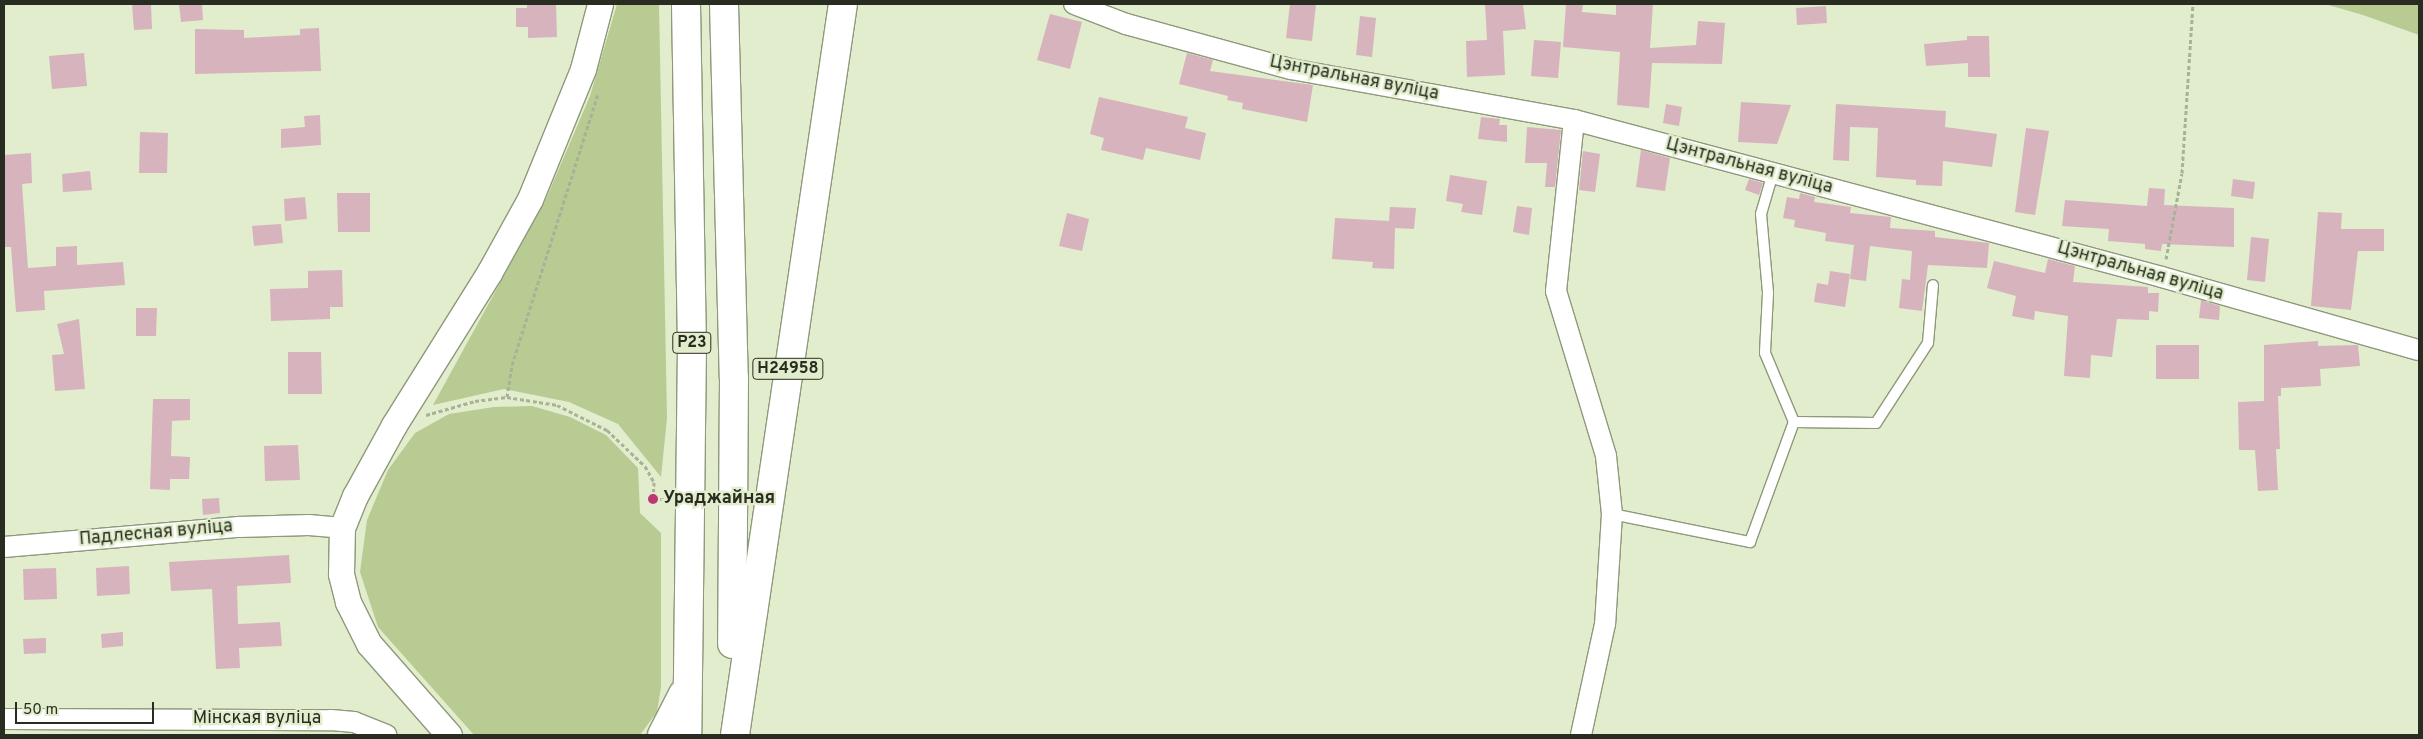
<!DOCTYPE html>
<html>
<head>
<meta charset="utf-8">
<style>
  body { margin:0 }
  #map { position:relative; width:2423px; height:739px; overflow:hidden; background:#e1edcc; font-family:Overpass,sans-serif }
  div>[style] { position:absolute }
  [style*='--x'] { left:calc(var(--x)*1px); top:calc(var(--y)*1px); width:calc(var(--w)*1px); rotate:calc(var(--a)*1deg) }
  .green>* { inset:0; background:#b8cb93 }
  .building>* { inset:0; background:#d7b3be }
  .path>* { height:3px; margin-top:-1.5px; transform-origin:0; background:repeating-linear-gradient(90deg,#a8b297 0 4px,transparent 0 6.5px) }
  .roads { filter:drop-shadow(1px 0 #8e997b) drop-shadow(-1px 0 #8e997b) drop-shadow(0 1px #8e997b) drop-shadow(0 -1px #8e997b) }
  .service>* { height:10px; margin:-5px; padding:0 5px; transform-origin:5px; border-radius:5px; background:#fff }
  .minor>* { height:20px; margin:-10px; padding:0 10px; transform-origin:10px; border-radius:10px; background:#fff }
  .tertiary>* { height:25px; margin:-12.5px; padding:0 12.5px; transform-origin:12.5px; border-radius:12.5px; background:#fff }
  .trunk>* { height:28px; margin:-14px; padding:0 14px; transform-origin:14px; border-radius:14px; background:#fff }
  .dots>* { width:14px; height:14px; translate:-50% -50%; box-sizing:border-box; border:2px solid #e1edcc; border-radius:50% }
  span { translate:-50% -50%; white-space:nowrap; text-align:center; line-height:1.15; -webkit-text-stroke:4.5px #e1edcc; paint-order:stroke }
  .shield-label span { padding:1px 4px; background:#e1edcc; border:1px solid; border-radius:4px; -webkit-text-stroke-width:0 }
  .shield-label { font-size:16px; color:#292d21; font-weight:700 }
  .street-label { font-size:18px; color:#292d21 }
  .poi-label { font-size:18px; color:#292d21; font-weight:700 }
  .left { translate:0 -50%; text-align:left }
  .frame { position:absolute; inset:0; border:5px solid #292d21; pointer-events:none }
  .scale { position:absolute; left:15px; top:702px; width:139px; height:22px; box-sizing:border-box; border:2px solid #292d21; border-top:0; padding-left:6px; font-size:15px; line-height:18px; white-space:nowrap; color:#292d21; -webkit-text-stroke:4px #e1edcc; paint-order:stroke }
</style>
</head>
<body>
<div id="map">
  <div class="green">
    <div style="clip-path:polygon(617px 4px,659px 4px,667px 418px,661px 477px,618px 424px,569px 402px,504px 389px,433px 405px,546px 199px,590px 96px)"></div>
    <div style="clip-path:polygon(2325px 4px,2419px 4px,2419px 35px,2363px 15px)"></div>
    <div style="clip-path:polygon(532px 406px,570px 417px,606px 435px,638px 468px,640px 513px,661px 533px,661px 687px,657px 712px,640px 735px,474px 735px,378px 627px,360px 572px,367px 520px,388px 470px,415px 433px,449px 414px,494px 407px)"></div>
  </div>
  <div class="building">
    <div style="clip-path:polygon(132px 4px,151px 4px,152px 29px,134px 30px)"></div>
    <div style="clip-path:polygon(179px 4px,202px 4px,203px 20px,181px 22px)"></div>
    <div style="clip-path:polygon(527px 4px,556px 4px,557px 37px,528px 38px,528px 27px,516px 27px,516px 8px,527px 8px)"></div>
    <div style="clip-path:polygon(1290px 4px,1316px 4px,1312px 41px,1286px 38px)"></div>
    <div style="clip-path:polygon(1485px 4px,1523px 4px,1526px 29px,1503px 31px,1505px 75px,1467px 77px,1466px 41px,1487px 40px)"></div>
    <div style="clip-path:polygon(1566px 4px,1583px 4px,1582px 12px,1616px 15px,1616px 4px,1653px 4px,1650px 48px,1696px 45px,1698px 21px,1725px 23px,1722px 64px,1652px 63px,1649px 108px,1617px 105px,1620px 52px,1563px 47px)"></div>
    <div style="clip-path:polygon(1826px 6px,1827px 23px,1797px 25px,1796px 8px)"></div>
    <div style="clip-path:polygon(1050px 14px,1082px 22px,1070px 69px,1037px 60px)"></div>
    <div style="clip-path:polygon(1360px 16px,1376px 18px,1372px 57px,1356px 55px)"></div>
    <div style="clip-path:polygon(319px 28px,321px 71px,195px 74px,195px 29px,244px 30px,244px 38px,300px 35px,300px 29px)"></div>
    <div style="clip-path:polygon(1967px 36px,1989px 36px,1990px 77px,1968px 77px,1968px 63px,1926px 66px,1924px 44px,1967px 40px)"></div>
    <div style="clip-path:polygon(1534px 40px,1561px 42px,1558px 78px,1531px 76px)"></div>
    <div style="clip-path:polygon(84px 53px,87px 86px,52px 89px,49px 56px)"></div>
    <div style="clip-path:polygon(1187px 53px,1213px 60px,1210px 71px,1313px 85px,1307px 122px,1242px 109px,1243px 103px,1227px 100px,1228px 96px,1179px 84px)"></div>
    <div style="clip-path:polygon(1099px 97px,1188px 117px,1185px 128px,1206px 133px,1200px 160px,1146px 148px,1143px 160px,1101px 150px,1104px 138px,1090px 134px)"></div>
    <div style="clip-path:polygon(1741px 102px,1791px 105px,1777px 144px,1738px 142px)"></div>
    <div style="clip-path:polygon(1666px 104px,1682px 107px,1679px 126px,1663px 123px)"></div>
    <div style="clip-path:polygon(1836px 104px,1946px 111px,1945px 127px,1997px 134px,1992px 167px,1943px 161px,1942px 186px,1916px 185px,1916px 180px,1876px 177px,1878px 128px,1850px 127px,1849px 161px,1833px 160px)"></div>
    <div style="clip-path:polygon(320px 115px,321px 145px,281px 148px,281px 129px,305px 127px,304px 116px)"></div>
    <div style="clip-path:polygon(1481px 117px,1500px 119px,1499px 125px,1507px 125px,1507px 142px,1478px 139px)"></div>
    <div style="clip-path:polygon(1527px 127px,1561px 130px,1555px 187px,1545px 187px,1547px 163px,1525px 163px)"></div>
    <div style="clip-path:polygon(2026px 128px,2049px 131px,2035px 215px,2015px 212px)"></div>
    <div style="clip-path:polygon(140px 132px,168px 133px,167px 173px,139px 173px)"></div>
    <div style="clip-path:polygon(1641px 150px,1670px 158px,1665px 191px,1636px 187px)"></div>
    <div style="clip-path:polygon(1583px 151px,1600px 154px,1595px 192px,1579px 190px)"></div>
    <div style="clip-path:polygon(31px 153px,32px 183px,22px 184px,28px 268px,56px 266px,56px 247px,77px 246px,77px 265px,123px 262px,125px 285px,44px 291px,45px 310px,16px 312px,11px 247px,4px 247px,4px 155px)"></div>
    <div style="clip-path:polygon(90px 171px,92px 190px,63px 192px,62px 174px)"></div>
    <div style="clip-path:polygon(1450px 175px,1487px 181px,1482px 215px,1461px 212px,1463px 204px,1446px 201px)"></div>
    <div style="clip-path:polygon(1749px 179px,1763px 183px,1759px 195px,1745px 190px)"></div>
    <div style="clip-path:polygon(2233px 179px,2255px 182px,2253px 199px,2231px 196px)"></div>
    <div style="clip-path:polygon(2149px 188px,2165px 189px,2164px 205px,2234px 208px,2234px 247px,2162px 244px,2161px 251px,2145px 249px,2145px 244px,2108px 241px,2109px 229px,2062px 226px,2065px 200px,2147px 206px)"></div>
    <div style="clip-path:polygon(337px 193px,370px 193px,370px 232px,338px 232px)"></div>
    <div style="clip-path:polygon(1800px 193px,1815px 197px,1814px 202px,1851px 207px,1850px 213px,1891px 217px,1890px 228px,1935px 231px,1935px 237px,1989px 243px,1987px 268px,1928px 265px,1922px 311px,1899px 308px,1902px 279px,1910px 280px,1912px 251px,1870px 246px,1866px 281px,1850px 279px,1854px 245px,1825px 241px,1826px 233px,1794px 227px,1795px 220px,1783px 218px,1787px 197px,1799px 199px)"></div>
    <div style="clip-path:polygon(305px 197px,307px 219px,285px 221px,284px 199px)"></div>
    <div style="clip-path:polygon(1517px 206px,1532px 208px,1529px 235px,1513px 232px)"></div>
    <div style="clip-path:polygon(1390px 207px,1416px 208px,1414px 229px,1395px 228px,1394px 269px,1372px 268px,1373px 262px,1332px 259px,1335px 218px,1389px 221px)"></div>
    <div style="clip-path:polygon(2318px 212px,2342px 213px,2341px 229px,2384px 229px,2384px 251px,2358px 251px,2351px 310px,2311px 306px)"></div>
    <div style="clip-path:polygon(1067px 213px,1089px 219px,1082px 251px,1059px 246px)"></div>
    <div style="clip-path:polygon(281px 224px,283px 243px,254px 246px,252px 226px)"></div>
    <div style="clip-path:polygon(2251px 237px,2269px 239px,2265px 282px,2247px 280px)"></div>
    <div style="clip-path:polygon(2048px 259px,2075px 266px,2073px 282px,2148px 287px,2148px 293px,2159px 293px,2158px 312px,2149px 311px,2149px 320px,2117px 319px,2112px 357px,2091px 355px,2090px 378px,2064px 376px,2068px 316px,2035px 311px,2034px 320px,2012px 316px,2016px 296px,1987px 288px,1994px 261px,2045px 273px)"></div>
    <div style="clip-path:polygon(342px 270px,343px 307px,330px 307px,330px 319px,271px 321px,270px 289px,308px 288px,308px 271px)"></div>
    <div style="clip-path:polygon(1830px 271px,1850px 274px,1845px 307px,1814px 302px,1817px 283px,1828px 285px)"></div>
    <div style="clip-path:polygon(2201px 300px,2220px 306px,2219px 320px,2199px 318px)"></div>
    <div style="clip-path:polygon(136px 308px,157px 308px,156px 336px,136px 336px)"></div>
    <div style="clip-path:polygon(79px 319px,85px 389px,55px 391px,52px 355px,64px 354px,57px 324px)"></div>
    <div style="clip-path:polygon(2318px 341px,2318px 346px,2358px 345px,2360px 366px,2320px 369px,2321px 386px,2281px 388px,2281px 396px,2278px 396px,2280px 449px,2276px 449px,2278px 490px,2258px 491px,2255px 450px,2239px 450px,2238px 402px,2264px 401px,2264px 345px)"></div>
    <div style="clip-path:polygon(2156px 345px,2199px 345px,2199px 379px,2156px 379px)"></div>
    <div style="clip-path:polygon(288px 352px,321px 352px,322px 394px,288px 394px)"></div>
    <div style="clip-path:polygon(153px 399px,190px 399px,190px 420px,172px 421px,171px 456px,190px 457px,189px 479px,170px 479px,170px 490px,150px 489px)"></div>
    <div style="clip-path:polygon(298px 445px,300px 480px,265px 481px,264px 446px)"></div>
    <div style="clip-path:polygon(219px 498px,220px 513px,203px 515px,202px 499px)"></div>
    <div style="clip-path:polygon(289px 555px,291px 583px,237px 586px,238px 624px,280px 622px,282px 646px,239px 648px,240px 668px,216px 669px,212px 589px,171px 591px,169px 562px)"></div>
    <div style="clip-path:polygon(129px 566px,130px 594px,97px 596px,96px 568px)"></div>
    <div style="clip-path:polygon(56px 568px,57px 599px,24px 600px,23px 569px)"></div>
    <div style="clip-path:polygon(123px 632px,123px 646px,102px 648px,101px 634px)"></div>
    <div style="clip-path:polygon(46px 638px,46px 653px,24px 654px,23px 639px)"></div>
  </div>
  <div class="path">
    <div style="--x:2166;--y:259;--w:87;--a:-79.5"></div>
    <div style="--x:2182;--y:173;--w:169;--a:-86.3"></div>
    <div style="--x:507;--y:397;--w:32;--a:-81"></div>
    <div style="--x:512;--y:365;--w:284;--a:-72.4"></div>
    <div style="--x:426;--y:415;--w:51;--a:-15.9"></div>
    <div style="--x:475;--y:401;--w:32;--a:-7"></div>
    <div style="--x:507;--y:397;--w:51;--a:9.1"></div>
    <div style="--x:557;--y:405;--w:56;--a:26.6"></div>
    <div style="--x:607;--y:430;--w:52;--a:43.5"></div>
    <div style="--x:645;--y:466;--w:18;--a:61"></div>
    <div style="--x:654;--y:482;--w:17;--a:93"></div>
    <div style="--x:653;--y:499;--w:15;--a:0"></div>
  </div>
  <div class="roads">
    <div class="service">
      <div style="--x:1773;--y:173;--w:43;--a:106.3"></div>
      <div style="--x:1761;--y:214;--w:79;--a:84.9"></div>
      <div style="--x:1768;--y:293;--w:60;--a:92.9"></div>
      <div style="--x:1765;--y:353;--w:75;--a:67.2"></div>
      <div style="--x:1612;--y:514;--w:141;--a:11.5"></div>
      <div style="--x:1750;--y:542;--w:128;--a:-69.9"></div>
      <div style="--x:1794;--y:422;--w:82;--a:0.7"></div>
      <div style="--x:1876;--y:423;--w:95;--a:-57"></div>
      <div style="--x:1928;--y:343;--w:58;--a:-85.1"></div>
    </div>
    <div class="minor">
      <div style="--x:1074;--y:4;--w:56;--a:21"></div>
      <div style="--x:1126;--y:24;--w:171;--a:15.3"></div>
      <div style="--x:1291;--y:69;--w:288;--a:10.2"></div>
      <div style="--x:1574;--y:120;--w:609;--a:14.95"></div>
      <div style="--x:2162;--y:277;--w:267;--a:15.9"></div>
      <div style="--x:1574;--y:120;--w:172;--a:96"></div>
      <div style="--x:1556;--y:291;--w:172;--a:73.1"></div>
      <div style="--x:1606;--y:456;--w:58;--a:84.1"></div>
      <div style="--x:1612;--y:514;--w:110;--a:93.6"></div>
      <div style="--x:1605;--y:624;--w:114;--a:102.2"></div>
      <div style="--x:4;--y:547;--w:236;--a:-4.9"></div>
      <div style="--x:239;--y:527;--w:70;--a:-1.6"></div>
      <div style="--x:309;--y:525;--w:33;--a:5"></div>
      <div style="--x:4;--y:719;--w:327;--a:0.2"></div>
      <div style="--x:331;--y:720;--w:23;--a:5"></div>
      <div style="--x:354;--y:722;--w:35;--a:22"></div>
    </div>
    <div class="tertiary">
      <div style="--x:449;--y:735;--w:121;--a:-131.3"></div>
      <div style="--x:369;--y:644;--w:47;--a:-116.6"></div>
      <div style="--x:348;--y:602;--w:29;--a:-104"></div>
      <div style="--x:341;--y:574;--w:46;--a:-88.8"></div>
      <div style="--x:342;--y:528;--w:35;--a:-68"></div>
      <div style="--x:355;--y:496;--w:81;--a:-61.2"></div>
      <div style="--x:394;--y:425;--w:179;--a:-58"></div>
      <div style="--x:489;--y:273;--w:85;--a:-61"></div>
      <div style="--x:530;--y:199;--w:140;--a:-67.8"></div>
      <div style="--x:583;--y:69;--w:67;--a:-75.3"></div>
    </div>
    <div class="trunk">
      <div style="--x:686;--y:4;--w:342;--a:89"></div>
      <div style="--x:692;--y:346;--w:389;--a:90.7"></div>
      <div style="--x:724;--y:4;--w:374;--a:88.5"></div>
      <div style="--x:734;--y:378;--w:266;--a:90.4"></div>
      <div style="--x:662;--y:735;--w:46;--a:-62.9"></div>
      <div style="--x:735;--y:735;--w:739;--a:-81.6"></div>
    </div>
  </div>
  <div class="dots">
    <div style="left:653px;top:499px;background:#be3674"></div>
  </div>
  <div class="shield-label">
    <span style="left:692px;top:343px">Р23</span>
    <span style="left:788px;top:369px">Н24958</span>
  </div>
  <div class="street-label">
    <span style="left:1354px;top:79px;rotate:11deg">Цэнтральная вуліца</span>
    <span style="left:1749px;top:167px;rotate:15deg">Цэнтральная вуліца</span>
    <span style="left:2140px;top:272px;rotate:16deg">Цэнтральная вуліца</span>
    <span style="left:156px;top:534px;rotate:-5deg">Падлесная вуліца</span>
    <span style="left:257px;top:719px">Мінская вуліца</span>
  </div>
  <div class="poi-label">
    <span class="left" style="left:663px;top:499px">Ураджайная</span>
  </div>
  <div class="frame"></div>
  <div class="scale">50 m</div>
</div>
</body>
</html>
